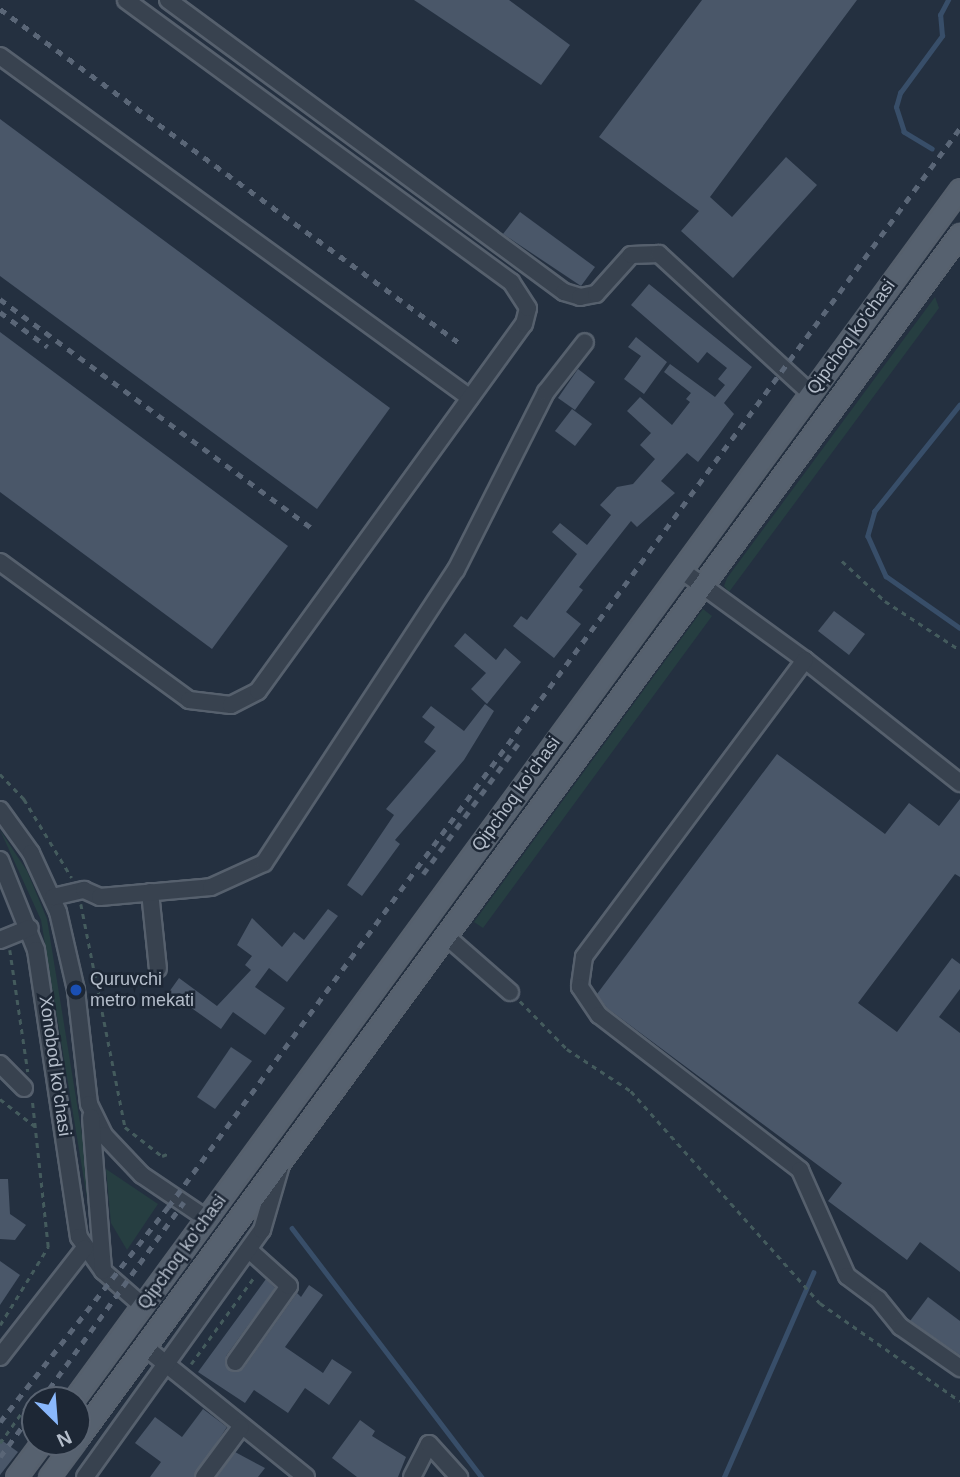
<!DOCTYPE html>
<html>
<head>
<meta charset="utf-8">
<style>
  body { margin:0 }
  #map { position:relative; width:960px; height:1477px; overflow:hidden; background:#243040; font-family:Arial,sans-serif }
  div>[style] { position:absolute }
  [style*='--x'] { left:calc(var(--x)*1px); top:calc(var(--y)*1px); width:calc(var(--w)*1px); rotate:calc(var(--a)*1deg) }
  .green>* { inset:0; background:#263e41 }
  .stream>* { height:4.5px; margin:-2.25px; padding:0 2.25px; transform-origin:2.25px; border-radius:2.25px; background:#384e69 }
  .building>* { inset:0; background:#4a5769 }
  .path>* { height:2.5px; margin-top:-1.25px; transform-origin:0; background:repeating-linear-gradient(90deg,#445b5d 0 5px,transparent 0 10px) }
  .roads { filter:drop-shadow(2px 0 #56606d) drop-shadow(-2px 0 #56606d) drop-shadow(0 2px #56606d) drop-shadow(0 -2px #56606d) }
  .minor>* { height:16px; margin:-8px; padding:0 8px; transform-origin:8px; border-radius:8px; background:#38424f }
  .major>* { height:19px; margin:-9.5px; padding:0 9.5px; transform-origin:9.5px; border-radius:9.5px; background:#56616f }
  .rail>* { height:4.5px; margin-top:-2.25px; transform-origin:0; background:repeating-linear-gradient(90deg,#5a6677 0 7px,transparent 0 14px) }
  .dots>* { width:19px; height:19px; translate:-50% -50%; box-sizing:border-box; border:4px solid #1d2735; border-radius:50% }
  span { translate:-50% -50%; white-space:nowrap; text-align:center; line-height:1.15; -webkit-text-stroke:5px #1d2735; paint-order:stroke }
  .street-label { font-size:18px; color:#b4bdca }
  .poi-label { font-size:18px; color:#b4bdca }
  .left { translate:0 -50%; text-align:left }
  .north { position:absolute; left:21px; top:1386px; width:70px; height:70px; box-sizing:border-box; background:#1d2735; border:2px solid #596371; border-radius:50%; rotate:155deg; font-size:19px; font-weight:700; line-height:28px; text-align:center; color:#b4bdca }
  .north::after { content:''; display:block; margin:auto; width:24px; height:32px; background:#89b7fb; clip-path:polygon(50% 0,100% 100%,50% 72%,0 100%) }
</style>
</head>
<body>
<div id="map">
  <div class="green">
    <div style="clip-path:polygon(935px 297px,939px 308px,729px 592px,724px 586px,727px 578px)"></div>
    <div style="clip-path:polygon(703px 609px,712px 616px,483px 928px,474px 922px)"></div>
    <div style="clip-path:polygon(0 830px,27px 871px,47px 919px,93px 1203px,88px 1204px,41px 920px)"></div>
    <div style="clip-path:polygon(106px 1169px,158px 1204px,127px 1250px,111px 1223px)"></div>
  </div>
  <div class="stream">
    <div style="--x:932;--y:149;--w:33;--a:-149"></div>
    <div style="--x:904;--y:132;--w:26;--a:-108"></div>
    <div style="--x:896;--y:107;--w:15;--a:-74"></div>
    <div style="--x:900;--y:93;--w:71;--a:-53.6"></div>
    <div style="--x:942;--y:36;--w:21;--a:-95"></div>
    <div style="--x:940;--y:15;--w:17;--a:-62"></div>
    <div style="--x:960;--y:405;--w:136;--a:128.7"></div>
    <div style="--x:875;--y:511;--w:26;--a:106"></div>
    <div style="--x:868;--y:536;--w:44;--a:65.8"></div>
    <div style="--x:886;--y:576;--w:90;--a:35.1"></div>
    <div style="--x:292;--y:1228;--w:313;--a:52.7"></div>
    <div style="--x:724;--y:1477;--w:223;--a:-66.4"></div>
  </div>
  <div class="building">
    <div style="clip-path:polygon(414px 0,509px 0,570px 45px,541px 85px)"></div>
    <div style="clip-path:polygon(702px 0,857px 0,710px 197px,732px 217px,786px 157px,817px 185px,733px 278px,681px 231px,699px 211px,599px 137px)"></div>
    <div style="clip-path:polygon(0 119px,390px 408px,317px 509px,0 276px)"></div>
    <div style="clip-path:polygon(520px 212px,595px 267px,581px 286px,503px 234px)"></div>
    <div style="clip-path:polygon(649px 284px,752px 367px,724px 403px,734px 414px,718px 436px,698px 462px,687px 453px,661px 481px,675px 493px,637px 527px,631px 521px,579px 587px,583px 590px,566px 612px,581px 624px,554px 658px,513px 626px,521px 616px,527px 620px,577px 554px,552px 532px,560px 523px,587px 545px,611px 515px,600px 505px,617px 487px,633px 484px,655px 459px,640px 445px,651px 433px,627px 411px,640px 397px,672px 425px,690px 402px,686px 399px,691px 393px,664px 372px,670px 364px,715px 397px,725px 385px,718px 379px,727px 368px,707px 352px,698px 363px,631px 305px)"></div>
    <div style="clip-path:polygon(0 332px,288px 546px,212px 649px,0 492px)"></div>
    <div style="clip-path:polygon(636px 337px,667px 362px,644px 394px,624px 379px,641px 356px,628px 347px)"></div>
    <div style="clip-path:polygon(578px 369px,595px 382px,575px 410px,558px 398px)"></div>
    <div style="clip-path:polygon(572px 409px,592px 424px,575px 446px,555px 431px)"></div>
    <div style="clip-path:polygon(834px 611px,865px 634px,849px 655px,818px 631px)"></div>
    <div style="clip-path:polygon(465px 633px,496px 660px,505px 648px,521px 662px,487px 704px,471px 689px,486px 673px,454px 646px)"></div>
    <div style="clip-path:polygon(485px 704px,494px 711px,464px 760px,395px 840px,400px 844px,362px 896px,347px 885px,394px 815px,386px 809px,436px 751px,424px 742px,435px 727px,422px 717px,431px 706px,464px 731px)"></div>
    <div style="clip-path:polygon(777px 754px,885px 834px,909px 803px,939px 826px,960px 799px,960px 877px,955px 874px,858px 1003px,897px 1032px,952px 958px,960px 964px,960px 989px,939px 1017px,960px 1033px,960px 1272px,920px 1242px,907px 1260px,828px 1201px,842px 1183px,607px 1008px,597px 994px)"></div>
    <div style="clip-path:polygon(328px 909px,338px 916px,287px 982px,269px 968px,255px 987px,285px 1008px,265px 1035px,233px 1012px,221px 1029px,169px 992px,179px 978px,217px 1006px,251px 970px,245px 965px,252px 956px,237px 945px,252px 918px,282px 947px,294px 932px,304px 940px)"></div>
    <div style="clip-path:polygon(231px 1047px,252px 1061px,215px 1109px,197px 1097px)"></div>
    <div style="clip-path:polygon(0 1179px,8px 1179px,10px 1214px,26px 1225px,15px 1240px,0 1239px)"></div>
    <div style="clip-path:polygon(0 1261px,20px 1275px,0 1305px)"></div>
    <div style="clip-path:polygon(266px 1279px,275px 1288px,226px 1356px,226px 1367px,233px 1372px,243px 1369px,297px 1293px,301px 1297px,309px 1285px,323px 1295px,285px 1347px,323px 1373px,332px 1359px,352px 1372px,329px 1405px,305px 1388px,288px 1413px,254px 1390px,245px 1403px,198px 1372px)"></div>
    <div style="clip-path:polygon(928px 1297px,960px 1321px,960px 1355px,910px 1321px)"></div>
    <div style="clip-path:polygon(203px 1409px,227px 1427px,194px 1477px,150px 1477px,161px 1462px,135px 1443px,155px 1417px,182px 1437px)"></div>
    <div style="clip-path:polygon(360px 1420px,375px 1431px,372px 1436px,406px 1457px,398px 1477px,357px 1477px,332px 1458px)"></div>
    <div style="clip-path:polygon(0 1439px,18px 1452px,0 1475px)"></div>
    <div style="clip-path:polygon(235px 1452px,265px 1468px,258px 1477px,217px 1477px)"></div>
  </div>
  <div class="path">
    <div style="--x:842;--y:561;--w:59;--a:42.9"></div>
    <div style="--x:885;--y:601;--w:90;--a:33.2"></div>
    <div style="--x:0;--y:774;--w:35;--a:46"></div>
    <div style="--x:24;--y:799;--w:92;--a:58.7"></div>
    <div style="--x:81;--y:904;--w:227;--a:78.8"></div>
    <div style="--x:125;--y:1127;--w:47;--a:38.1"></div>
    <div style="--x:162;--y:1156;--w:9;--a:-21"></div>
    <div style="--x:10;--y:950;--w:123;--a:81.6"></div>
    <div style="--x:520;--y:1001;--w:67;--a:45.6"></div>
    <div style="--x:567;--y:1049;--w:77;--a:33.3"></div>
    <div style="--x:631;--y:1091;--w:284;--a:48.3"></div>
    <div style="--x:820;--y:1303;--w:171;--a:35"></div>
    <div style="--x:0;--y:1099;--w:46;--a:37.9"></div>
    <div style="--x:0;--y:1325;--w:92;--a:-58.4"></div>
    <div style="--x:48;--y:1247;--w:149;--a:-96.2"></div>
    <div style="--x:191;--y:1364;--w:109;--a:-54"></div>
    <div style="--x:0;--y:1443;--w:52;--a:-54.5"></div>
    <div style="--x:30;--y:1401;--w:6;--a:39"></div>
  </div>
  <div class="roads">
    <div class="minor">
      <div style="--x:168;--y:0;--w:492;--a:36.4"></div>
      <div style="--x:564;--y:292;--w:17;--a:17"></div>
      <div style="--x:580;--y:297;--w:16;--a:-11"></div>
      <div style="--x:596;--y:294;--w:52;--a:-48.1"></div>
      <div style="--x:631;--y:255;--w:28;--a:-2"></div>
      <div style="--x:659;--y:254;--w:205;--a:42.6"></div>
      <div style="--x:0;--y:56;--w:581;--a:36.04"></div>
      <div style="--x:0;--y:562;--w:234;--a:36.1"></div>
      <div style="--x:189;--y:700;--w:42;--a:6.8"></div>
      <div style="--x:231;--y:705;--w:30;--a:-27"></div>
      <div style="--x:258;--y:691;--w:453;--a:-54.1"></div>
      <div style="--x:524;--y:324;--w:16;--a:-76"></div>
      <div style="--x:528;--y:308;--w:31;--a:-123"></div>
      <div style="--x:511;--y:282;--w:477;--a:-143.8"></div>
      <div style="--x:681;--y:570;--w:153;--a:36"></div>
      <div style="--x:805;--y:660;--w:198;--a:38.4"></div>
      <div style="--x:805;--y:660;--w:370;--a:126.7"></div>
      <div style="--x:584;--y:957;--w:30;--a:98"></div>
      <div style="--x:580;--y:987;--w:34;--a:56"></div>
      <div style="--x:599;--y:1015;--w:254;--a:37.6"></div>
      <div style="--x:800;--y:1170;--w:116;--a:66.1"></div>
      <div style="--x:847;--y:1276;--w:39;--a:37"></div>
      <div style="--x:878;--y:1299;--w:36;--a:51"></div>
      <div style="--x:901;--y:1327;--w:72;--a:34.8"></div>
      <div style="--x:0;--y:810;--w:53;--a:54.2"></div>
      <div style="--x:31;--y:853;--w:65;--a:65.4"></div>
      <div style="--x:58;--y:912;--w:80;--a:77"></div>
      <div style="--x:76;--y:990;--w:115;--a:83.5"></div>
      <div style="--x:89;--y:1104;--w:34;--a:64"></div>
      <div style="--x:104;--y:1135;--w:55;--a:46.5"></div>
      <div style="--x:142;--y:1175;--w:78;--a:34.1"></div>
      <div style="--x:0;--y:860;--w:97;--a:68.2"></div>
      <div style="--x:36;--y:950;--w:290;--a:81.5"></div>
      <div style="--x:79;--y:1237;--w:42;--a:54.8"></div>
      <div style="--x:103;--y:1271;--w:53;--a:41.2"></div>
      <div style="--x:150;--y:892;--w:77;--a:84.1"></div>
      <div style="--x:53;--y:897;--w:32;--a:-13"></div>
      <div style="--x:84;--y:890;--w:17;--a:24"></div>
      <div style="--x:100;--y:897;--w:111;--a:-5.1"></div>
      <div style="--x:211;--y:887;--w:58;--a:-24.4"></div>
      <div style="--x:264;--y:863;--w:350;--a:-56.8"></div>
      <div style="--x:456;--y:570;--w:199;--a:-63.2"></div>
      <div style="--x:546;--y:392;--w:63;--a:-52"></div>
      <div style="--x:446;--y:936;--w:85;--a:41.2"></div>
      <div style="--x:0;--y:940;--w:32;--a:-22"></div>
      <div style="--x:0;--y:1064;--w:34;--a:45"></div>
      <div style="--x:91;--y:1117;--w:154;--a:85.5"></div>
      <div style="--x:145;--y:1347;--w:207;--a:38.9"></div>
      <div style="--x:0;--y:1357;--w:138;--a:-52.1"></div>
      <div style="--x:235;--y:1362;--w:93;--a:-54.6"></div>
      <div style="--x:289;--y:1286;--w:54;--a:-138"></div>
      <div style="--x:85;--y:1477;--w:304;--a:-54.4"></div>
      <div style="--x:262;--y:1230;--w:65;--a:-73.8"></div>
      <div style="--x:204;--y:1477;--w:62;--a:-53.5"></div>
      <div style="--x:412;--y:1477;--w:37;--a:-63"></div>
      <div style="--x:429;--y:1444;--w:45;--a:47.7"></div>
    </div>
    <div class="major">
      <div style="--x:73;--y:1400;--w:1501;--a:-53.78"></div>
      <div style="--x:77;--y:1439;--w:1494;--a:-53.77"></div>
      <div style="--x:16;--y:1477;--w:44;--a:-53.4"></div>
      <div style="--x:49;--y:1477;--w:44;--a:-53.4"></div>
    </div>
  </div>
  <div class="rail">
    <div style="--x:0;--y:9;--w:566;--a:36.02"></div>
    <div style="--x:0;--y:299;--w:391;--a:36.3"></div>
    <div style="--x:0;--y:312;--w:59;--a:36.1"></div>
    <div style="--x:423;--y:874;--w:168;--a:-53.9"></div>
    <div style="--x:41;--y:1400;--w:244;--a:-54.2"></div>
    <div style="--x:0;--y:1422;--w:273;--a:-52"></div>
    <div style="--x:168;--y:1207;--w:1338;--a:-53.72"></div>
    <div style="--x:0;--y:1457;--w:59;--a:-53.9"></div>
  </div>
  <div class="dots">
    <div style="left:76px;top:990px;background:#1a4fb4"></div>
  </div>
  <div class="street-label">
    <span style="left:851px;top:337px;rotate:-54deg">Qipchoq ko'chasi</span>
    <span style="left:516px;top:794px;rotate:-54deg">Qipchoq ko'chasi</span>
    <span style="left:55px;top:1066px;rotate:82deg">Xonobod ko'chasi</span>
    <span style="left:182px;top:1252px;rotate:-54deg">Qipchoq ko'chasi</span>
  </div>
  <div class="poi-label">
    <span class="left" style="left:90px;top:990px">Quruvchi<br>metro mekati</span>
  </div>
  <div class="north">N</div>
</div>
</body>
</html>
